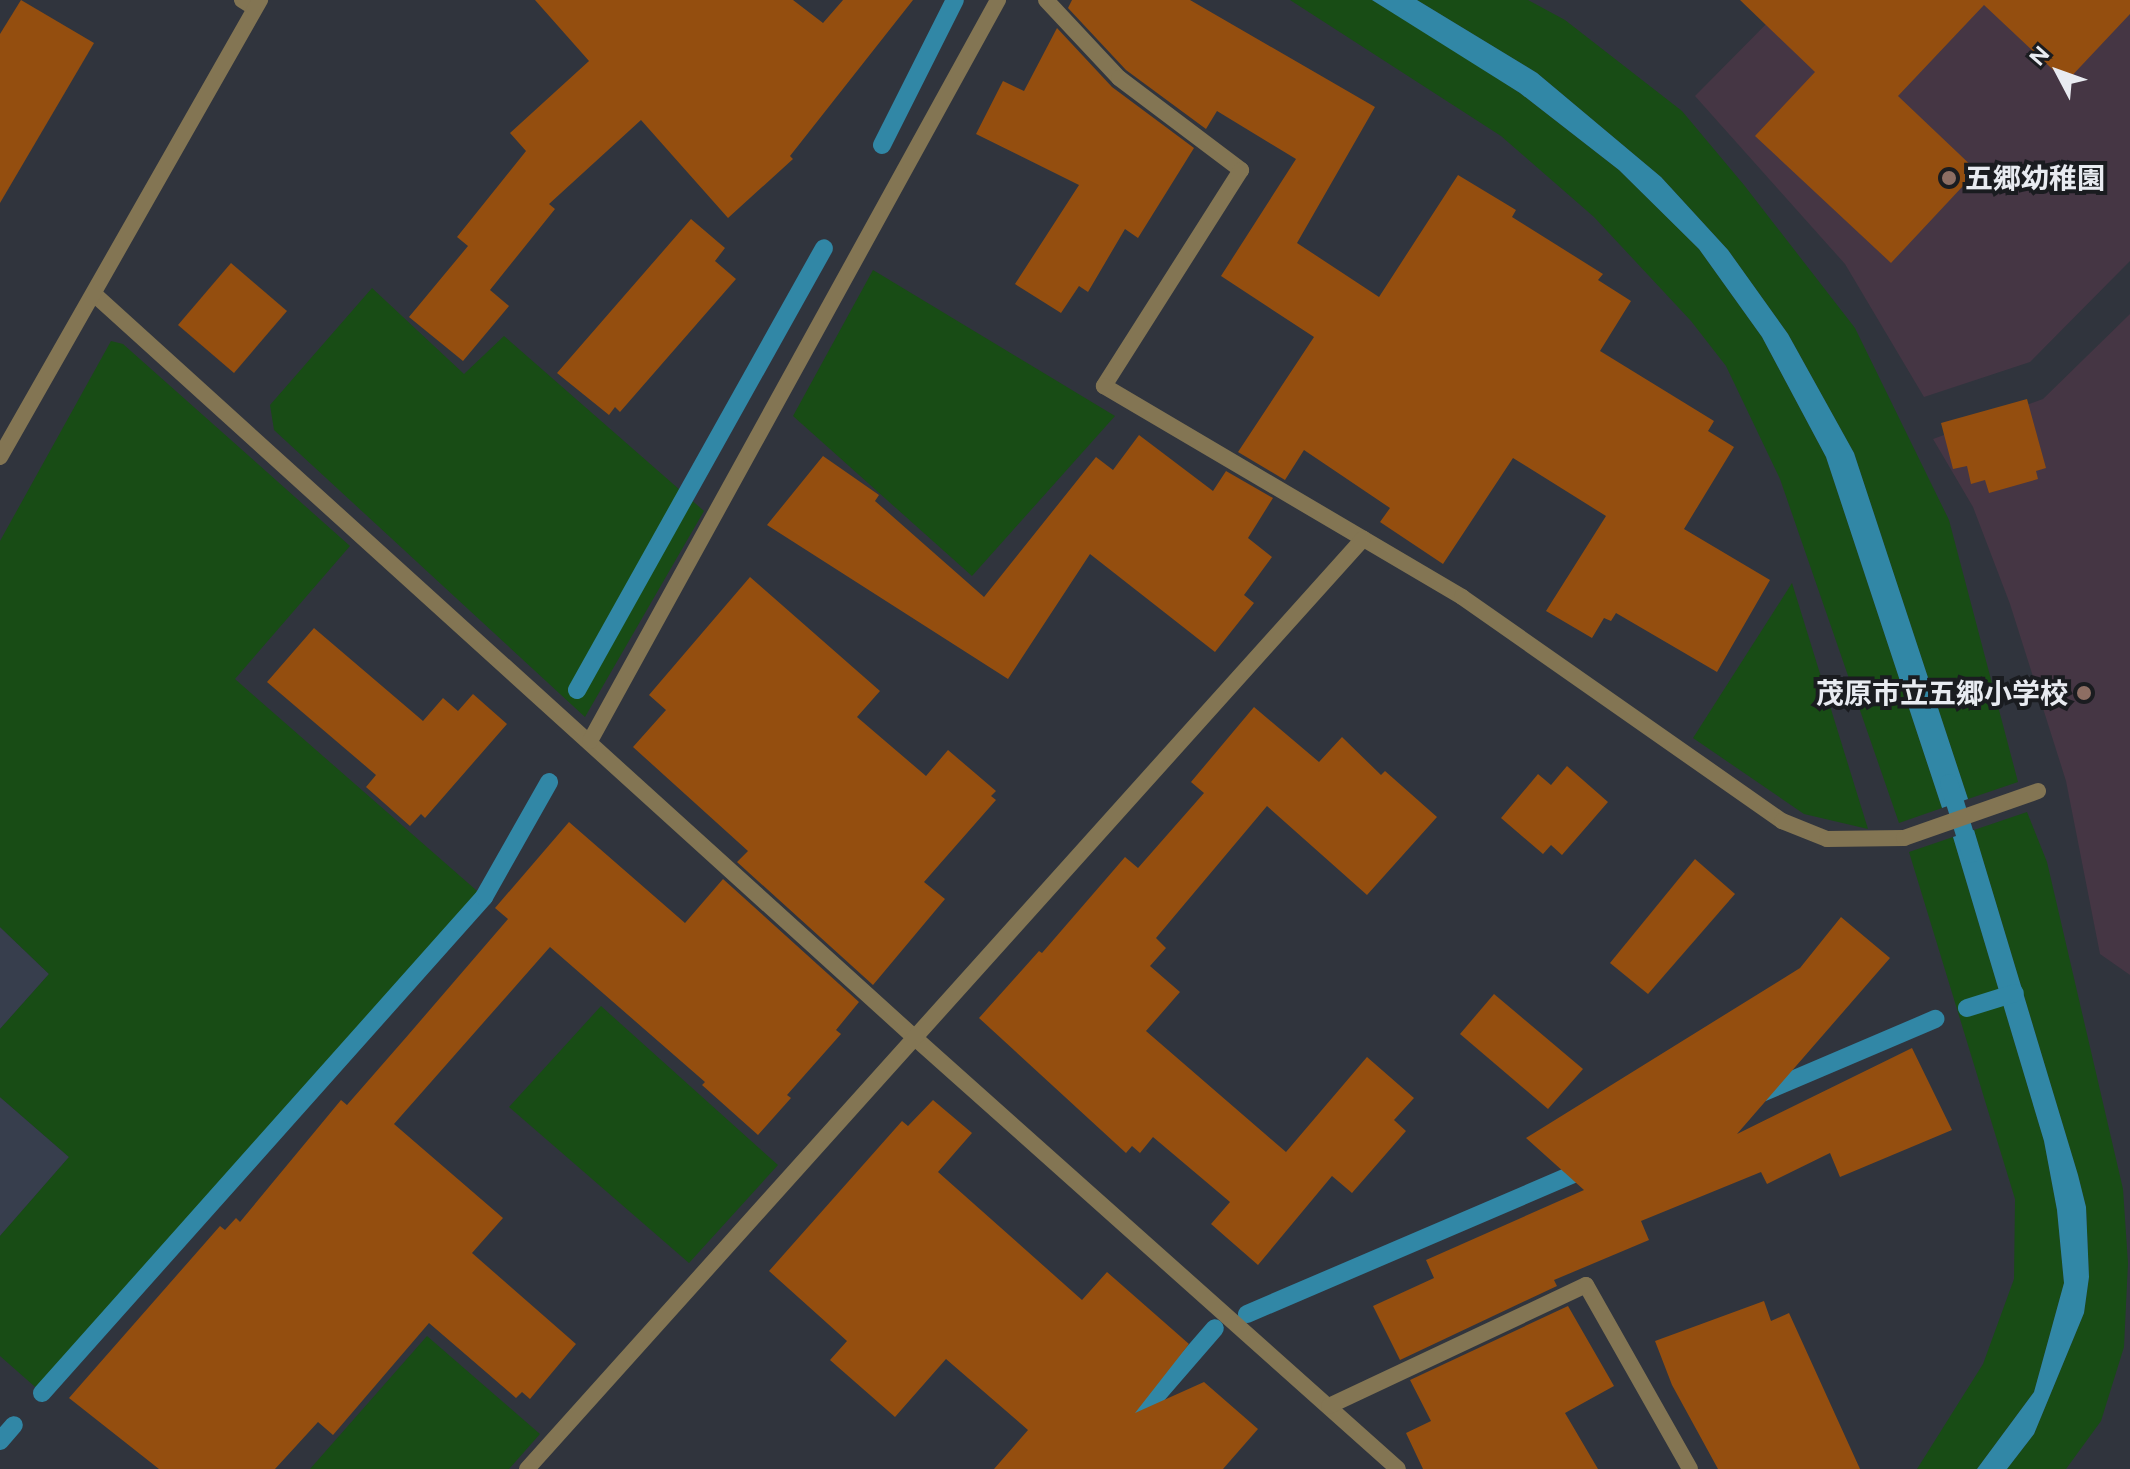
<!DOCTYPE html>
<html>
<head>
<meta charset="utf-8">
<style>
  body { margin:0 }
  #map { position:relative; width:2130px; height:1469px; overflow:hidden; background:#30343d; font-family:Figtree,"Noto Sans JP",sans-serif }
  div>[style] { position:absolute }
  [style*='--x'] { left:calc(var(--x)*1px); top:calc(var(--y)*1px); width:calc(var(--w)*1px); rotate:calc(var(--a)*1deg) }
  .built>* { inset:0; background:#373e4d }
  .education>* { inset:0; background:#453644 }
  .green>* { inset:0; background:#184c15 }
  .water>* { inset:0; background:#3187a6 }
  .stream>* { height:18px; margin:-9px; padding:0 9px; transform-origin:9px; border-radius:9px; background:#3187a6 }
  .building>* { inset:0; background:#944e0f }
  .minor>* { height:16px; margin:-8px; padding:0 8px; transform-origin:8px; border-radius:8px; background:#837553 }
  .tertiary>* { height:16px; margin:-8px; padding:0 8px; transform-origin:8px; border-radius:8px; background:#837553 }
  .dots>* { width:22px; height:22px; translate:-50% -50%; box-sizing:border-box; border:4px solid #1a1c20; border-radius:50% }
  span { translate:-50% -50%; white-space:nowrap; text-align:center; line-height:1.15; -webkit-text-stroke:8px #1a1c20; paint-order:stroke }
  .poi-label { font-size:28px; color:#e8ebf1; font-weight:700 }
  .left { translate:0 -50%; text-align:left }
  .right { translate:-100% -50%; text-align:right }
  .north { position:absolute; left:2018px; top:32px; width:80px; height:80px; -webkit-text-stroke:6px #1a1c20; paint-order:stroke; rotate:311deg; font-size:22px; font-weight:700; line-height:32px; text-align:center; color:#e8ebf1 }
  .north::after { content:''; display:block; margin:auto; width:28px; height:36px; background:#e8ebf1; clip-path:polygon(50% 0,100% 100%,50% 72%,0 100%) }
</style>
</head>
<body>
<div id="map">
  <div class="built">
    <div style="clip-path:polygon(0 927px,49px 974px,0 1029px)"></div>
    <div style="clip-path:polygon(0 1097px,69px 1157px,0 1236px)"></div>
  </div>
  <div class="education">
    <div style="clip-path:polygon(1790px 0,2130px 0,2130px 261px,2030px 362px,1924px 397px,1845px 264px,1695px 96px)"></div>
    <div style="clip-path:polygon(2130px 314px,2130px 975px,2100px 954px,2066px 781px,2010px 604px,1973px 507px,1933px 439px,2043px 399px)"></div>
  </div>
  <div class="green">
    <div style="clip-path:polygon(1290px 0,1372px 0,1435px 38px,1520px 93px,1619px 170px,1699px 249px,1762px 337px,1826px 457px,1942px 808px,1899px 823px,1780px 479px,1726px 366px,1691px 321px,1594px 217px,1501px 136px)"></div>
    <div style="clip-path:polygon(1417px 0,1528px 0,1565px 20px,1682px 111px,1744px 185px,1855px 328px,1949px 520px,2018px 782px,1968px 799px,1854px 453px,1788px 334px,1728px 250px,1661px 177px,1537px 73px)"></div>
    <div style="clip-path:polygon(873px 270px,1115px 416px,972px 576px,793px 416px)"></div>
    <div style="clip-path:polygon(372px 288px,464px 374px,504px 336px,704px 511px,585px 717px,274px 430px,270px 405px)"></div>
    <div style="clip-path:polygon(111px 341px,123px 344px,350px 546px,235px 679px,484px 897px,42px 1393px,0 1356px,0 1236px,69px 1157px,0 1097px,0 1029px,49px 974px,0 927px,0 541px)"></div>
    <div style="clip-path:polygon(1792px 583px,1868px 829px,1804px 814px,1693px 738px)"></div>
    <div style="clip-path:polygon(2027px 812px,2047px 862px,2123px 1189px,2128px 1263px,2124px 1347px,2101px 1421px,2066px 1469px,2007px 1469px,2034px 1434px,2084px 1313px,2089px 1277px,2086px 1207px,2078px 1175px,1974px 830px)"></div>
    <div style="clip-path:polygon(1953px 837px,2044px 1141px,2057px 1210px,2064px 1283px,2034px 1392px,1977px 1469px,1917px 1469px,1983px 1364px,2014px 1279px,2015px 1199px,1909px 852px)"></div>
    <div style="clip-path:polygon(601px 1006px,778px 1165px,689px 1263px,509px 1107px)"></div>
    <div style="clip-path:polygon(427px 1336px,540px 1434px,509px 1469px,310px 1469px)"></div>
  </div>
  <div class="water">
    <div style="clip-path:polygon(1372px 0,1417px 0,1537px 73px,1661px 177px,1728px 250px,1788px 334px,1854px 453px,1968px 799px,1942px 808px,1826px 457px,1762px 337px,1699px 249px,1619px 170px,1520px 93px)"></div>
    <div style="clip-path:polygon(1974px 830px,2078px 1175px,2086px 1207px,2089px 1277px,2084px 1313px,2034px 1434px,2007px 1469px,1977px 1469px,2034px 1392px,2064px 1283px,2057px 1210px,2044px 1141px,1953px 837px)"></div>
  </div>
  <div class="stream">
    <div style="--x:882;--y:145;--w:162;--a:-63.3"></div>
    <div style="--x:577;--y:690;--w:506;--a:-60.8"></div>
    <div style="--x:1949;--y:783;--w:74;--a:72.8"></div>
    <div style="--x:1967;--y:1008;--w:50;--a:-17.4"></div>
    <div style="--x:1757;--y:1095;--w:194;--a:-23.1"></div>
    <div style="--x:1247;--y:1314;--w:373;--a:-23.2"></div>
    <div style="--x:42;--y:1393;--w:664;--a:-48.29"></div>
    <div style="--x:484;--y:897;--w:132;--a:-60.5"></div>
    <div style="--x:1131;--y:1425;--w:128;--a:-49.1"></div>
    <div style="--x:0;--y:1441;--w:21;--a:-49"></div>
  </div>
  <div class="building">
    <div style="clip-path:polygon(21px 0,94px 43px,0 203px,0 34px)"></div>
    <div style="clip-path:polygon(535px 0,793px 0,823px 23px,843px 0,913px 0,790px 156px,793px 159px,728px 218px,641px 120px,549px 204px,555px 209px,490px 290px,509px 306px,463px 361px,409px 317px,468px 246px,457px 237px,526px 151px,510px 133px,589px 61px)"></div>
    <div style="clip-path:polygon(1072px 0,1190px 0,1375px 107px,1297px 243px,1379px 297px,1458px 175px,1516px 210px,1512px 217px,1603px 274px,1598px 280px,1631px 301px,1600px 351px,1714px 421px,1708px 431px,1734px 447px,1684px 529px,1770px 580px,1717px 672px,1616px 613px,1611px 621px,1604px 618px,1592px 638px,1546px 611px,1606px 516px,1513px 458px,1443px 564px,1380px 522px,1390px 508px,1304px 450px,1285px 480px,1238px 452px,1314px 337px,1221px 276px,1296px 159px,1217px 111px,1206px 129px,1126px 70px,1068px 8px)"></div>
    <div style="clip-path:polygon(1740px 0,2130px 0,2130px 14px,2066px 82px,1984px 5px,1898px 96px,1977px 171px,1891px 263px,1755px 136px,1815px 72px)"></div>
    <div style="clip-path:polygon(1057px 28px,1112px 87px,1194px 148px,1138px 238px,1125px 229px,1088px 292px,1079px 286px,1061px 313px,1015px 284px,1079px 185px,976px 134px,1003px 81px,1024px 91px)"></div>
    <div style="clip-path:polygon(691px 219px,725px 248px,715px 261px,736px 279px,620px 412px,615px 407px,609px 415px,557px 373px)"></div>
    <div style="clip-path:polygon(231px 263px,287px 311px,234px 373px,178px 325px)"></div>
    <div style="clip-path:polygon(2027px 399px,2046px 468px,2036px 471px,2038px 479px,1989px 493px,1985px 480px,1971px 484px,1967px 466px,1953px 469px,1941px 423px)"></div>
    <div style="clip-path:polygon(1139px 435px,1213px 491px,1226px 471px,1273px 498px,1248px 538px,1272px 557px,1244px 595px,1254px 603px,1215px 652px,1090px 554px,1008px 679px,767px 525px,823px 456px,879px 495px,875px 501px,984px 597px,1096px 457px,1113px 470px)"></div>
    <div style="clip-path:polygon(750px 577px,880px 691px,857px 717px,926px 776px,948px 750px,996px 791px,991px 796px,996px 800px,924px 882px,945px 899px,873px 985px,737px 862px,748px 851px,633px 747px,666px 710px,649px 695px)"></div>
    <div style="clip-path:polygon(314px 628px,423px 721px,443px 698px,458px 711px,473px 694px,507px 724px,425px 818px,421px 814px,410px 826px,366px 787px,376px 775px,267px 682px)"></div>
    <div style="clip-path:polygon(1254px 707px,1319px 762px,1342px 737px,1381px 775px,1385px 771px,1437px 817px,1367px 895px,1267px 806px,1156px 938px,1166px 948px,1150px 966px,1180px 992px,1146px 1031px,1286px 1152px,1367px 1057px,1414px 1098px,1394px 1120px,1406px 1131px,1352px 1193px,1332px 1176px,1258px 1265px,1211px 1224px,1230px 1202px,1153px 1137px,1140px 1153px,1132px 1146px,1126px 1153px,979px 1018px,1039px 951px,1042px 953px,1125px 857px,1138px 868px,1204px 793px,1191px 782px)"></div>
    <div style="clip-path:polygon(1567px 766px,1608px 802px,1562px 855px,1551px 845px,1543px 854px,1501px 818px,1538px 774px,1551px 785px)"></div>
    <div style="clip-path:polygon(569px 822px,685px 923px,723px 879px,859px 1002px,836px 1030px,841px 1034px,787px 1095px,791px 1098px,758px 1135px,702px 1085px,705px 1082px,550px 947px,394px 1124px,503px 1218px,472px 1253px,576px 1344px,530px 1399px,522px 1392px,516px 1398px,429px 1323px,333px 1435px,318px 1422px,275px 1469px,159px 1469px,69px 1398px,220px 1226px,225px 1230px,236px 1218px,240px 1222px,341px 1100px,347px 1105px,409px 1034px,508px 919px,495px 908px)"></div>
    <div style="clip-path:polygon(1695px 859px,1735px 894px,1648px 994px,1610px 963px)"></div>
    <div style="clip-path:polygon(1841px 917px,1890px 958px,1737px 1134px,1912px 1048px,1952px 1130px,1840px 1177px,1830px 1153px,1767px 1184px,1761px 1172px,1641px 1221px,1649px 1240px,1554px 1280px,1557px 1286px,1400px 1360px,1373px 1306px,1434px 1278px,1426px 1260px,1584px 1190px,1526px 1138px,1800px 968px)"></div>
    <div style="clip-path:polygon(1494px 994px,1583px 1069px,1548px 1109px,1460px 1034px)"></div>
    <div style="clip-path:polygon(933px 1100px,972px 1133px,938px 1172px,1082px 1300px,1107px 1272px,1189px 1344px,1135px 1413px,1204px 1382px,1258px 1429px,1223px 1469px,994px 1469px,1028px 1430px,946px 1359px,895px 1417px,830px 1360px,847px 1341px,769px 1271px,902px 1121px,908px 1126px)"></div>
    <div style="clip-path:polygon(1764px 1301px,1771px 1321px,1789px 1313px,1860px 1469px,1718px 1469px,1672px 1385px,1655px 1341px)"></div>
    <div style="clip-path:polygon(1568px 1306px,1614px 1386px,1565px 1413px,1598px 1469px,1423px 1469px,1406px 1433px,1431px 1421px,1410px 1380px)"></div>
  </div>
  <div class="minor">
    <div style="--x:242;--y:0;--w:15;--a:32"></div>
    <div style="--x:1046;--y:0;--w:107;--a:46.9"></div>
    <div style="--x:1119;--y:78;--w:153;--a:37"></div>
    <div style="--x:1241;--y:170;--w:256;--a:122.4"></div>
    <div style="--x:1104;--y:386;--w:416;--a:30.5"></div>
    <div style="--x:1462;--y:597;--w:391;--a:35"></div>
    <div style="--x:1782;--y:821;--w:48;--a:21.8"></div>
    <div style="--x:1827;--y:839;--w:77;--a:-0.7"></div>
    <div style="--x:1904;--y:838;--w:142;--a:-19.3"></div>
    <div style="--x:94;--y:294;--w:1108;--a:42.18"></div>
    <div style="--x:915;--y:1038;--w:647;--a:41.74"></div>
    <div style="--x:590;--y:741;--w:846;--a:-61.16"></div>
    <div style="--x:1329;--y:1406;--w:284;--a:-25.2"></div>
    <div style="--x:1586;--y:1285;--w:211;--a:60.5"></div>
    <div style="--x:527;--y:1469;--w:1251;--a:-48.05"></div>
  </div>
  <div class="tertiary">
    <div style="--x:0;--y:457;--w:526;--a:-60.36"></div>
  </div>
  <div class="dots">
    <div style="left:1949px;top:178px;background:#8d6e63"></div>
    <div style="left:2084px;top:693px;background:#8d6e63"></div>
  </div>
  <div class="poi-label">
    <span class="left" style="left:1965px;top:178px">五郷幼稚園</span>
    <span class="right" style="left:2068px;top:693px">茂原市立五郷小学校</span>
  </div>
  <div class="north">N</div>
</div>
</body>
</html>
